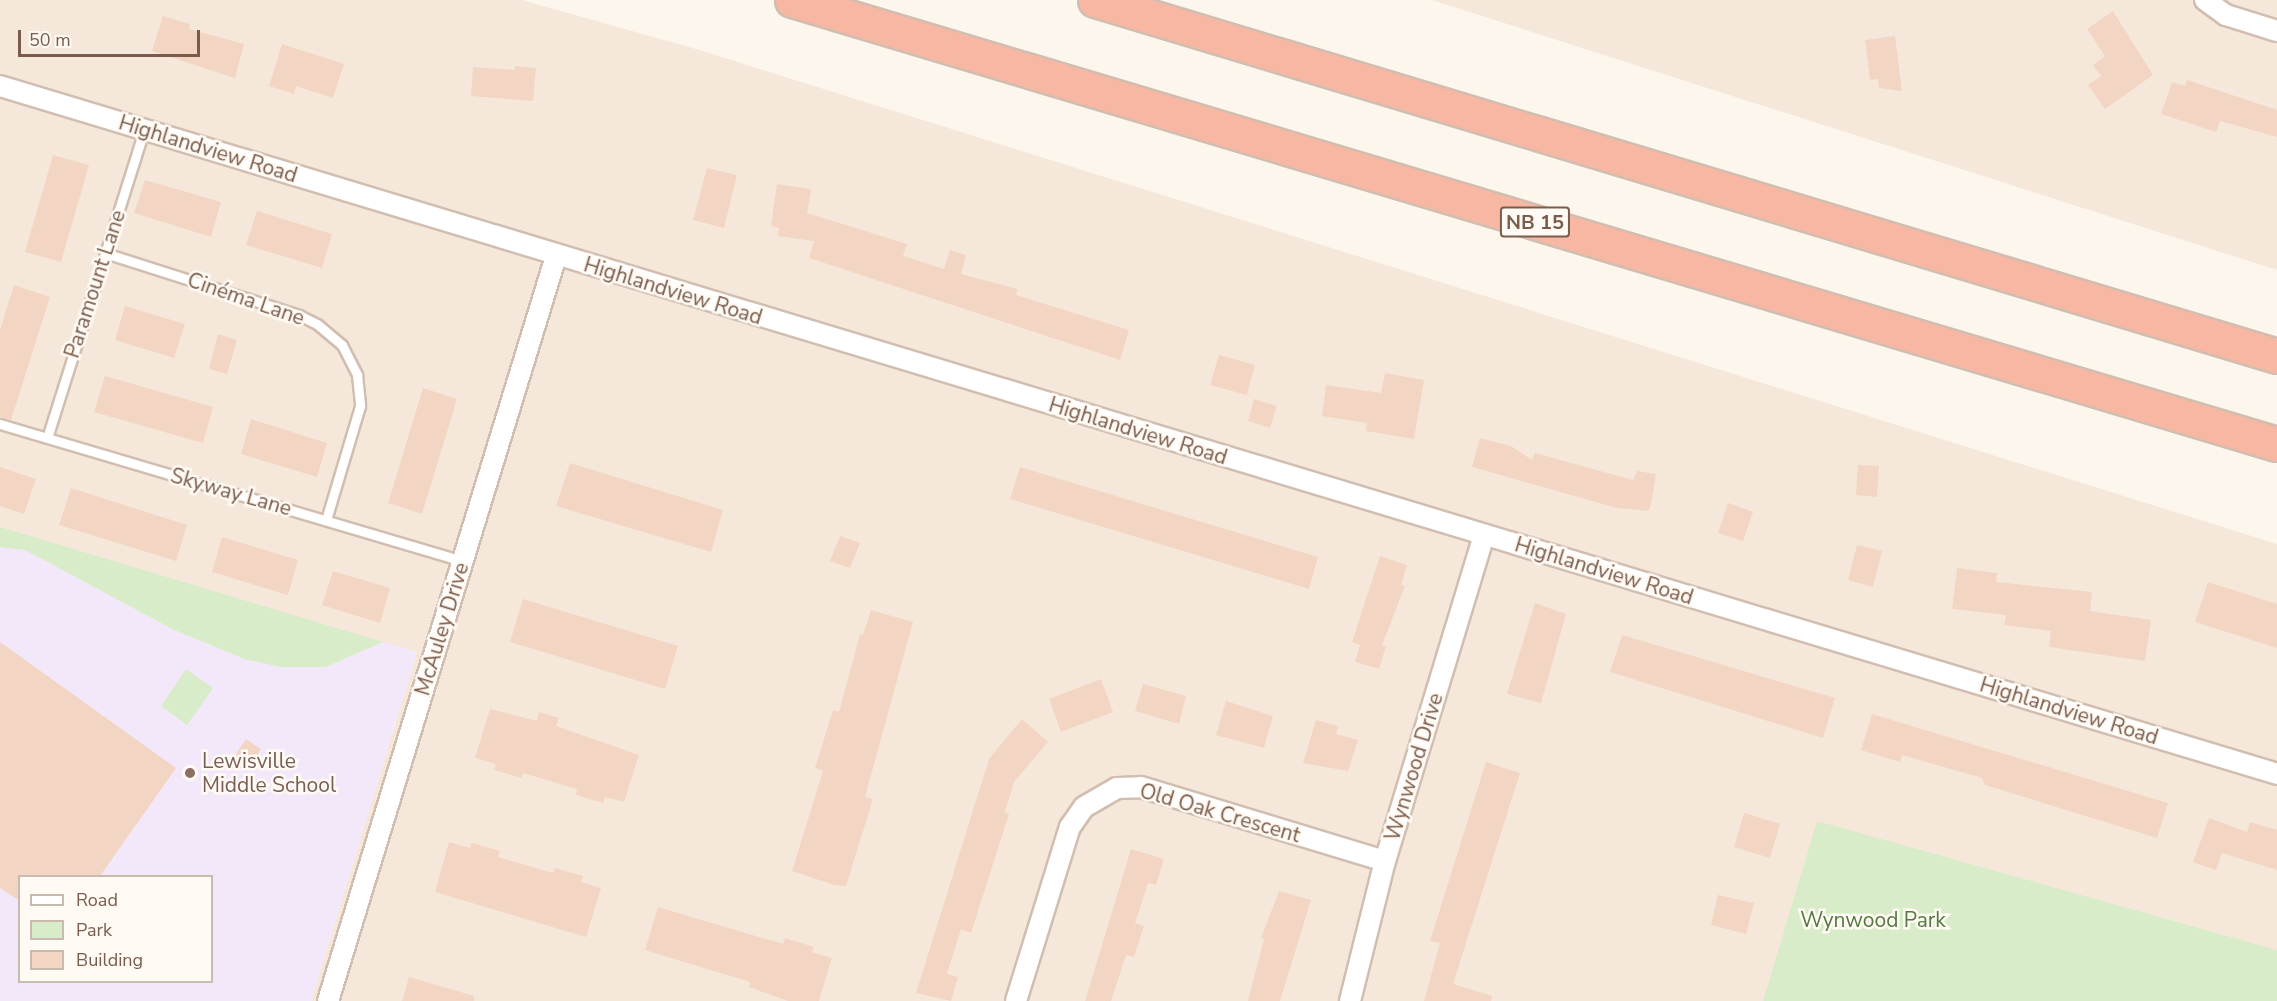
<!DOCTYPE html>
<html>
<head>
<meta charset="utf-8">
<style>
  body { margin:0 }
  #map { position:relative; width:2277px; height:1001px; overflow:hidden; background:#fdf6ec; font-family:"Nunito Sans",sans-serif }
  div>[style] { position:absolute }
  [style*='--x'] { left:calc(var(--x)*1px); top:calc(var(--y)*1px); width:calc(var(--w)*1px); rotate:calc(var(--a)*1deg) }
  .residential>* { inset:0; background:#f5e8da }
  .education>* { inset:0; background:#f3e8fa }
  .green>* { inset:0; background:#d8ecc9 }
  .building>* { inset:0; background:#f3d5c3 }
  .roads { filter:drop-shadow(2px 0 #d1beb0) drop-shadow(-2px 0 #d1beb0) drop-shadow(0 2px #d1beb0) drop-shadow(0 -2px #d1beb0) }
  .service>* { height:9px; margin:-4.5px; padding:0 4.5px; transform-origin:4.5px; border-radius:4.5px; background:#fff }
  .minor>* { height:20px; margin:-10px; padding:0 10px; transform-origin:10px; border-radius:10px; background:#fff }
  .motorway>* { height:33px; margin:-16.5px; padding:0 16.5px; transform-origin:16.5px; border-radius:16.5px; background:#f7b7a3 }
  .dots>* { width:16px; height:16px; translate:-50% -50%; box-sizing:border-box; border:3px solid #fffaf3; border-radius:50% }
  span { translate:-50% -50%; white-space:nowrap; text-align:center; line-height:1.15; -webkit-text-stroke:5px #fffaf3; paint-order:stroke }
  .shield-label span { padding:2px 4px; background:#fffaf3; border:2px solid; border-radius:4px; -webkit-text-stroke-width:0 }
  .shield-label { font-size:20px; color:#7a5c4d; font-weight:700 }
  .street-label { font-size:21px; color:#7a5c4d }
  .education-label { font-size:21px; color:#785e54 }
  .left { translate:0 -50%; text-align:left }
  .park-label { font-size:21px; color:#537a41 }
  .legend { position:absolute; left:18px; top:875px; width:195px; height:108px; box-sizing:border-box; background:#fffaf3; border:2px solid #cabbb1; margin:0; padding:8px 10px; list-style:none; font-size:18px; color:#7a5c4d }
  .legend li { display:flex; align-items:center; gap:12px; height:30px }
  .legend b { width:30px; border:2px solid #cabbb1 }
  .scale { position:absolute; left:18px; top:30px; width:182px; height:27px; box-sizing:border-box; border:3px solid #7a5c4d; border-top:0; padding-left:8px; font-size:18px; line-height:21px; white-space:nowrap; color:#7a5c4d; -webkit-text-stroke:4px #fffaf3; paint-order:stroke }
</style>
</head>
<body>
<div id="map">
  <div class="residential">
    <div style="clip-path:polygon(0 0,522px 0,696px 49px,2277px 544px,2277px 1001px,311px 1001px,417px 652px,0 547px)"></div>
    <div style="clip-path:polygon(1432px 0,2277px 0,2277px 270px)"></div>
  </div>
  <div class="education">
    <div style="clip-path:polygon(evenodd,0 547px,25px 550px,174px 630px,247px 660px,281px 667px,326px 667px,383px 642px,417px 652px,311px 1001px,0 1001px,0 547px,20px 876px,212px 876px,212px 982px,20px 982px,20px 876px)"></div>
  </div>
  <div class="green">
    <div style="clip-path:polygon(0 527px,383px 642px,326px 667px,281px 667px,247px 660px,174px 630px,25px 550px,0 547px)"></div>
    <div style="clip-path:polygon(186px 669px,213px 688px,187px 725px,161px 706px)"></div>
    <div style="clip-path:polygon(1817px 821px,2277px 950px,2277px 1001px,1763px 1001px)"></div>
  </div>
  <div class="building">
    <div style="clip-path:polygon(2113px 11px,2153px 75px,2105px 109px,2088px 85px,2101px 76px,2093px 65px,2105px 56px,2087px 29px)"></div>
    <div style="clip-path:polygon(163px 16px,190px 24px,189px 29px,244px 44px,235px 78px,152px 51px)"></div>
    <div style="clip-path:polygon(1895px 36px,1902px 91px,1879px 88px,1878px 79px,1870px 80px,1865px 40px)"></div>
    <div style="clip-path:polygon(282px 44px,344px 64px,333px 98px,296px 86px,294px 94px,269px 86px)"></div>
    <div style="clip-path:polygon(515px 66px,536px 68px,533px 101px,471px 96px,473px 67px,515px 70px)"></div>
    <div style="clip-path:polygon(2187px 80px,2277px 110px,2277px 137px,2220px 121px,2216px 132px,2161px 114px,2172px 82px,2185px 86px)"></div>
    <div style="clip-path:polygon(53px 155px,89px 165px,61px 262px,25px 252px)"></div>
    <div style="clip-path:polygon(707px 168px,737px 175px,724px 228px,693px 220px)"></div>
    <div style="clip-path:polygon(145px 180px,221px 202px,211px 237px,134px 213px)"></div>
    <div style="clip-path:polygon(777px 184px,811px 189px,807px 213px,907px 244px,903px 256px,944px 269px,950px 250px,966px 255px,961px 274px,1017px 289px,1016px 295px,1129px 330px,1120px 360px,809px 258px,814px 241px,778px 236px,779px 228px,771px 226px)"></div>
    <div style="clip-path:polygon(257px 211px,332px 234px,322px 268px,246px 245px)"></div>
    <div style="clip-path:polygon(14px 285px,50px 297px,11px 420px,0 417px,0 330px)"></div>
    <div style="clip-path:polygon(125px 306px,185px 324px,174px 358px,115px 340px)"></div>
    <div style="clip-path:polygon(218px 334px,237px 340px,227px 374px,209px 369px)"></div>
    <div style="clip-path:polygon(1219px 355px,1255px 365px,1247px 395px,1210px 385px)"></div>
    <div style="clip-path:polygon(1385px 373px,1424px 380px,1414px 439px,1366px 431px,1367px 423px,1322px 416px,1326px 385px,1381px 393px)"></div>
    <div style="clip-path:polygon(105px 376px,213px 407px,203px 443px,94px 412px)"></div>
    <div style="clip-path:polygon(423px 388px,457px 399px,422px 514px,388px 503px)"></div>
    <div style="clip-path:polygon(1254px 399px,1277px 406px,1270px 428px,1248px 421px)"></div>
    <div style="clip-path:polygon(251px 419px,327px 443px,317px 477px,241px 454px)"></div>
    <div style="clip-path:polygon(1480px 438px,1511px 446px,1532px 460px,1535px 453px,1633px 480px,1637px 471px,1656px 474px,1651px 505px,1648px 511px,1617px 508px,1472px 467px)"></div>
    <div style="clip-path:polygon(570px 463px,723px 510px,711px 552px,556px 506px)"></div>
    <div style="clip-path:polygon(1858px 465px,1879px 466px,1877px 497px,1856px 495px)"></div>
    <div style="clip-path:polygon(0 467px,36px 479px,24px 514px,0 506px)"></div>
    <div style="clip-path:polygon(1020px 467px,1318px 557px,1309px 589px,1010px 499px)"></div>
    <div style="clip-path:polygon(71px 488px,187px 525px,176px 561px,59px 525px)"></div>
    <div style="clip-path:polygon(1728px 503px,1753px 512px,1743px 541px,1718px 533px)"></div>
    <div style="clip-path:polygon(840px 536px,860px 543px,850px 568px,830px 561px)"></div>
    <div style="clip-path:polygon(222px 537px,298px 560px,288px 595px,212px 572px)"></div>
    <div style="clip-path:polygon(1857px 545px,1882px 551px,1873px 587px,1848px 580px)"></div>
    <div style="clip-path:polygon(1380px 556px,1407px 565px,1401px 585px,1405px 586px,1382px 645px,1386px 646px,1379px 669px,1355px 662px,1360px 645px,1352px 642px)"></div>
    <div style="clip-path:polygon(1957px 568px,1997px 573px,1996px 582px,2092px 592px,2090px 611px,2151px 620px,2145px 661px,2049px 647px,2051px 631px,2004px 625px,2006px 615px,1952px 609px)"></div>
    <div style="clip-path:polygon(333px 571px,390px 588px,380px 623px,322px 605px)"></div>
    <div style="clip-path:polygon(2208px 582px,2277px 604px,2277px 648px,2195px 622px)"></div>
    <div style="clip-path:polygon(523px 599px,678px 646px,665px 689px,510px 642px)"></div>
    <div style="clip-path:polygon(1535px 603px,1566px 614px,1541px 703px,1507px 694px)"></div>
    <div style="clip-path:polygon(871px 610px,913px 622px,865px 797px,873px 799px,846px 886px,834px 885px,792px 871px,823px 771px,815px 768px,833px 710px,839px 712px,860px 634px,863px 635px)"></div>
    <div style="clip-path:polygon(1622px 635px,1835px 698px,1823px 738px,1610px 672px)"></div>
    <div style="clip-path:polygon(0 642px,176px 768px,100px 876px,20px 876px,20px 901px,0 888px)"></div>
    <div style="clip-path:polygon(1101px 679px,1113px 712px,1061px 732px,1049px 699px)"></div>
    <div style="clip-path:polygon(1143px 684px,1186px 696px,1179px 724px,1135px 711px)"></div>
    <div style="clip-path:polygon(1226px 701px,1273px 716px,1264px 748px,1216px 735px)"></div>
    <div style="clip-path:polygon(490px 709px,537px 721px,539px 712px,559px 718px,556px 726px,639px 755px,624px 802px,605px 797px,603px 803px,576px 795px,577px 789px,523px 773px,522px 778px,494px 770px,496px 764px,475px 758px)"></div>
    <div style="clip-path:polygon(1872px 714px,2168px 803px,2157px 838px,1985px 785px,1982px 778px,1902px 755px,1900px 762px,1861px 750px)"></div>
    <div style="clip-path:polygon(1022px 719px,1048px 742px,1014px 782px,1005px 812px,1009px 814px,971px 933px,961px 929px,947px 974px,958px 977px,951px 1001px,916px 993px,989px 759px)"></div>
    <div style="clip-path:polygon(1316px 720px,1338px 726px,1336px 734px,1358px 740px,1348px 771px,1303px 763px)"></div>
    <div style="clip-path:polygon(246px 739px,261px 749px,246px 772px,231px 761px)"></div>
    <div style="clip-path:polygon(1486px 762px,1520px 773px,1453px 984px,1492px 996px,1491px 1001px,1424px 1001px,1440px 943px,1430px 941px)"></div>
    <div style="clip-path:polygon(1744px 813px,1780px 824px,1770px 858px,1734px 847px)"></div>
    <div style="clip-path:polygon(2209px 818px,2247px 832px,2250px 822px,2277px 830px,2277px 870px,2222px 853px,2216px 870px,2193px 862px)"></div>
    <div style="clip-path:polygon(449px 842px,470px 848px,472px 843px,500px 851px,498px 857px,553px 873px,555px 868px,583px 876px,581px 882px,601px 888px,586px 937px,435px 892px)"></div>
    <div style="clip-path:polygon(1131px 849px,1164px 859px,1156px 885px,1148px 883px,1135px 923px,1144px 926px,1134px 957px,1126px 955px,1111px 1001px,1085px 1001px)"></div>
    <div style="clip-path:polygon(1279px 891px,1311px 900px,1280px 1001px,1248px 1001px,1264px 939px,1261px 938px)"></div>
    <div style="clip-path:polygon(1718px 895px,1754px 903px,1746px 934px,1711px 925px)"></div>
    <div style="clip-path:polygon(658px 907px,783px 944px,785px 938px,814px 947px,812px 952px,832px 958px,819px 1001px,788px 1001px,749px 987px,750px 982px,645px 950px)"></div>
    <div style="clip-path:polygon(409px 977px,474px 996px,474px 1001px,402px 1001px)"></div>
  </div>
  <div class="roads">
    <div class="service">
      <div style="--x:105;--y:253;--w:204;--a:17.7"></div>
      <div style="--x:299;--y:315;--w:20;--a:27"></div>
      <div style="--x:317;--y:324;--w:33;--a:40"></div>
      <div style="--x:342;--y:345;--w:34;--a:63"></div>
      <div style="--x:357;--y:375;--w:31;--a:84"></div>
      <div style="--x:360;--y:406;--w:119;--a:106.6"></div>
      <div style="--x:0;--y:424;--w:483;--a:16.5"></div>
      <div style="--x:47;--y:438;--w:323;--a:-72.5"></div>
    </div>
    <div class="minor">
      <div style="--x:2205;--y:0;--w:26;--a:36"></div>
      <div style="--x:2226;--y:15;--w:53;--a:17.4"></div>
      <div style="--x:0;--y:86;--w:2379;--a:16.81"></div>
      <div style="--x:328;--y:1001;--w:779;--a:-72.98"></div>
      <div style="--x:1016;--y:1001;--w:182;--a:-72.8"></div>
      <div style="--x:1070;--y:827;--w:24;--a:-55"></div>
      <div style="--x:1084;--y:807;--w:38;--a:-30"></div>
      <div style="--x:1117;--y:788;--w:24;--a:-2"></div>
      <div style="--x:1141;--y:787;--w:255;--a:16.9"></div>
      <div style="--x:1350;--y:1001;--w:144;--a:-76"></div>
      <div style="--x:1385;--y:861;--w:341;--a:-73.1"></div>
    </div>
    <div class="motorway">
      <div style="--x:792;--y:0;--w:1550;--a:16.65"></div>
      <div style="--x:1095;--y:0;--w:1234;--a:16.76"></div>
    </div>
  </div>
  <div class="dots">
    <div style="left:190px;top:773px;background:#8d6e63"></div>
  </div>
  <div class="shield-label">
    <span style="left:1535px;top:222px">NB 15</span>
  </div>
  <div class="street-label">
    <span style="left:208px;top:149px;rotate:17deg">Highlandview Road</span>
    <span style="left:95px;top:284px;rotate:-72deg">Paramount Lane</span>
    <span style="left:673px;top:291px;rotate:17deg">Highlandview Road</span>
    <span style="left:246px;top:299px;rotate:19deg">Cinéma Lane</span>
    <span style="left:1138px;top:431px;rotate:17deg">Highlandview Road</span>
    <span style="left:231px;top:492px;rotate:16deg">Skyway Lane</span>
    <span style="left:1604px;top:571px;rotate:17deg">Highlandview Road</span>
    <span style="left:442px;top:629px;rotate:-73deg">McAuley Drive</span>
    <span style="left:2069px;top:711px;rotate:17deg">Highlandview Road</span>
    <span style="left:1414px;top:767px;rotate:-73deg">Wynwood Drive</span>
    <span style="left:1220px;top:813px;rotate:16deg">Old Oak Crescent</span>
  </div>
  <div class="education-label">
    <span class="left" style="left:202px;top:773px">Lewisville<br>Middle School</span>
  </div>
  <div class="park-label">
    <span style="left:1873px;top:920px">Wynwood Park</span>
  </div>
  <ul class="legend">
  <li><b style="height:8px;background:#fff"></b>Road</li>
  <li><b style="height:16px;background:#d8ecc9"></b>Park</li>
  <li><b style="height:16px;background:#f3d5c3"></b>Building</li>
  </ul>
  <div class="scale">50 m</div>
</div>
</body>
</html>
